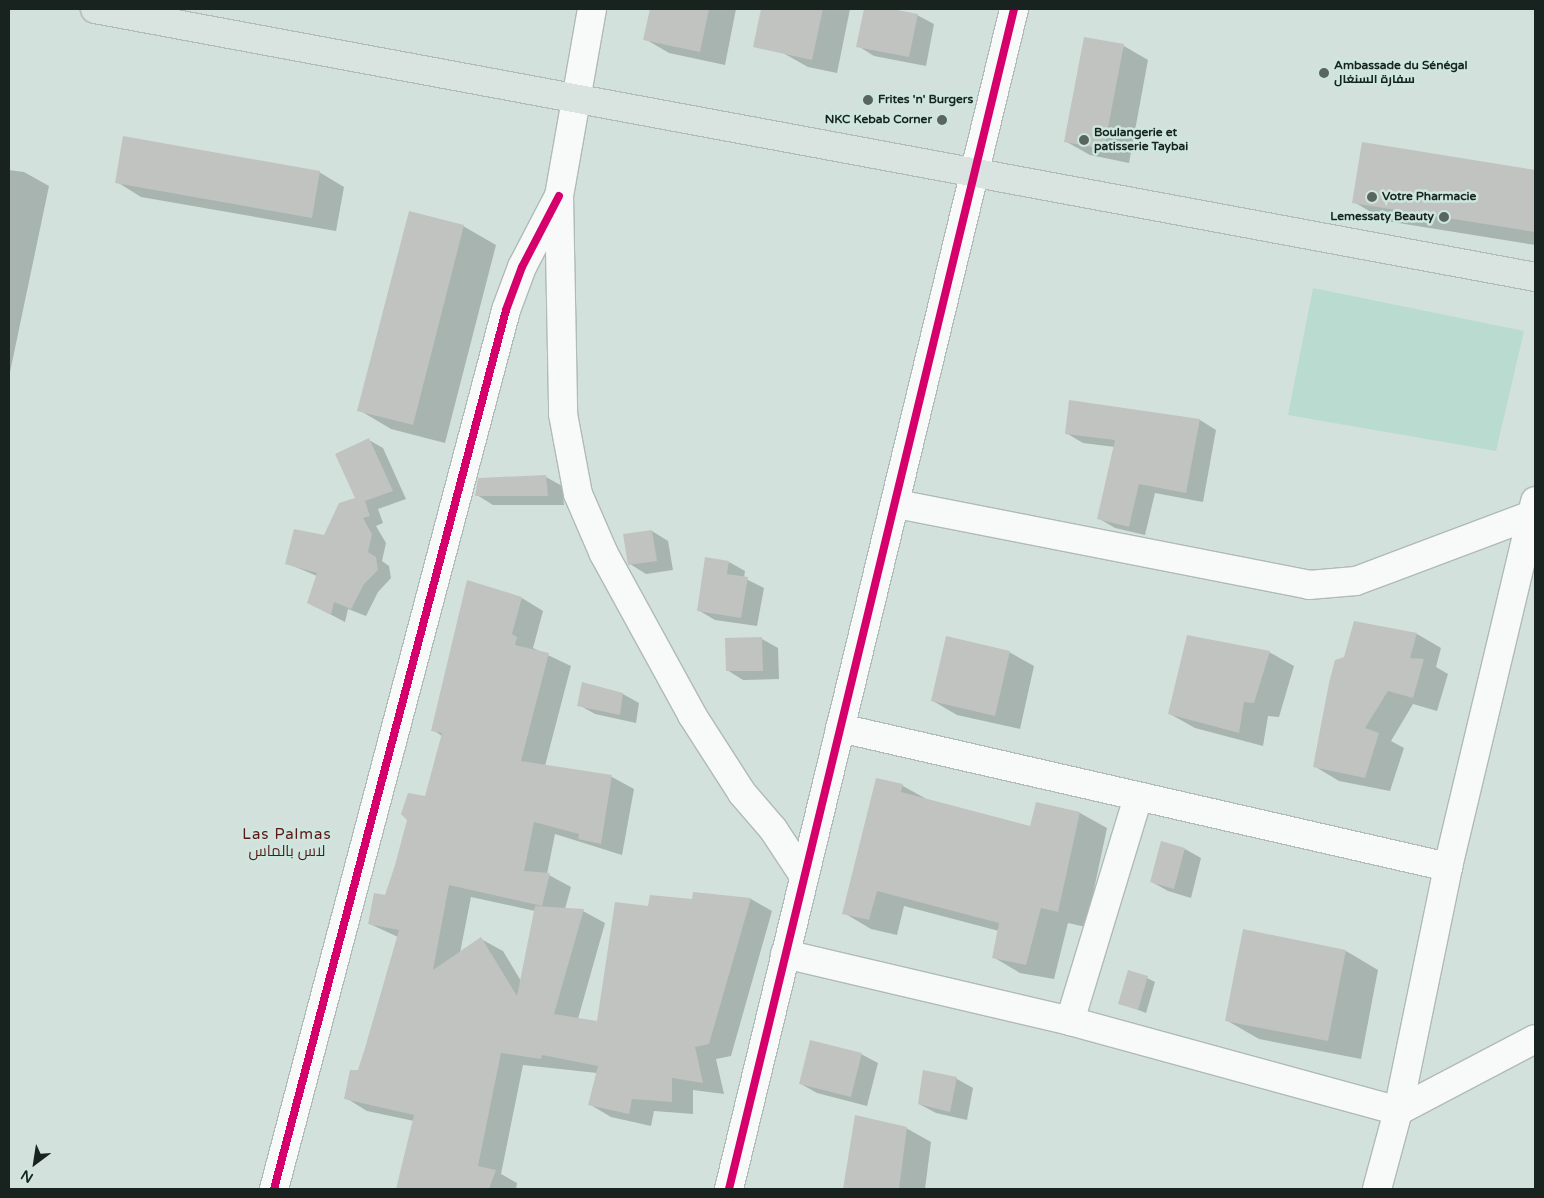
<!DOCTYPE html>
<html>
<head>
<meta charset="utf-8">
<style>
  body { margin:0 }
  #map { position:relative; width:1544px; height:1198px; overflow:hidden; background:#d3e1dc; font-family:"Varela Round",Cairo,sans-serif }
  div>[style] { position:absolute }
  [style*='--x'] { left:calc(var(--x)*1px); top:calc(var(--y)*1px); width:calc(var(--w)*1px); rotate:calc(var(--a)*1deg) }
  .green>* { inset:0; background:#b9dbd0 }
  .shadow>* { inset:0; background:#0003 }
  .building>* { inset:0; background:#c1c3c0 }
  .roads { filter:drop-shadow(1px 0 #b0bab7) drop-shadow(-1px 0 #b0bab7) drop-shadow(0 1px #b0bab7) drop-shadow(0 -1px #b0bab7) }
  .minor>* { height:28px; margin:-14px; padding:0 14px; transform-origin:14px; border-radius:14px; background:#f8fafa }
  .major>* { height:28px; margin:-14px; padding:0 14px; transform-origin:14px; border-radius:14px; background:#d9e4e1 }
  .cycleway>* { height:8px; margin:-4px; padding:0 4px; transform-origin:4px; border-radius:4px; background:#d6006c }
  .dots>* { width:14px; height:14px; translate:-50% -50%; box-sizing:border-box; border:2px solid #cde7de; border-radius:50% }
  span { translate:-50% -50%; white-space:nowrap; text-align:center; line-height:1.15; -webkit-text-stroke:5px #cde7de; paint-order:stroke }
  .poi-label { font-size:12px; color:#18221f; font-weight:700 }
  .left { translate:0 -50%; text-align:left }
  .right { translate:-100% -50%; text-align:right }
  .quarter-label { font-size:15px; color:#5b1615; letter-spacing:1px }
  .frame { position:absolute; inset:0; border:10px solid #18221f; pointer-events:none }
  .north { position:absolute; left:10px; top:1138px; width:50px; height:50px; -webkit-text-stroke:4px #cde7de; paint-order:stroke; rotate:211deg; font-size:14px; font-weight:700; line-height:20px; text-align:center; color:#18221f }
  .north::after { content:''; display:block; margin:auto; width:18px; height:22px; background:#18221f; clip-path:polygon(50% 0,100% 100%,50% 72%,0 100%) }
</style>
</head>
<body>
<div id="map">
  <div class="green">
    <div style="clip-path:polygon(1313px 288px,1524px 331px,1496px 451px,1288px 415px)"></div>
  </div>
  <div class="shadow">
    <div style="clip-path:polygon(651px 9px,736px 9px,725px 65px,669px 53px,645px 39px)"></div>
    <div style="clip-path:polygon(798px 9px,850px 9px,837px 73px,808px 67px,783px 53px)"></div>
    <div style="clip-path:polygon(865px 9px,917px 15px,934px 24px,926px 66px,874px 56px,858px 46px)"></div>
    <div style="clip-path:polygon(1124px 46px,1148px 60px,1129px 163px,1090px 155px,1065px 141px)"></div>
    <div style="clip-path:polygon(1363px 144px,1535px 172px,1535px 245px,1386px 221px,1354px 202px)"></div>
    <div style="clip-path:polygon(9px 170px,24px 172px,49px 186px,9px 377px)"></div>
    <div style="clip-path:polygon(319px 172px,344px 187px,336px 231px,141px 197px,117px 182px)"></div>
    <div style="clip-path:polygon(463px 226px,496px 245px,445px 443px,391px 429px,359px 410px)"></div>
    <div style="clip-path:polygon(1200px 420px,1216px 430px,1203px 502px,1155px 493px,1145px 535px,1115px 528px,1098px 518px,1115px 447px,1083px 443px,1066px 433px)"></div>
    <div style="clip-path:polygon(369px 440px,383px 448px,406px 499px,378px 509px,383px 523px,376px 526px,386px 543px,382px 561px,389px 566px,391px 578px,378px 592px,366px 616px,348px 609px,345px 622px,322px 610px,317px 576px,286px 563px,325px 536px,356px 498px)"></div>
    <div style="clip-path:polygon(546px 477px,562px 486px,564px 505px,493px 505px,477px 495px)"></div>
    <div style="clip-path:polygon(652px 531px,668px 541px,673px 570px,646px 574px,630px 564px)"></div>
    <div style="clip-path:polygon(729px 562px,745px 571px,744px 578px,764px 588px,757px 626px,715px 620px,698px 610px)"></div>
    <div style="clip-path:polygon(evenodd,522px 598px,543px 611px,533px 648px,571px 666px,545px 766px,612px 777px,634px 789px,622px 855px,555px 834px,547px 874px,571px 887px,565px 909px,583px 911px,605px 923px,578px 1019px,598px 1022px,649px 908px,693px 900px,751px 899px,772px 911px,731px 1056px,716px 1059px,724px 1094px,693px 1090px,693px 1114px,654px 1111px,651px 1126px,611px 1117px,589px 1104px,597px 1073px,523px 1065px,501px 1174px,517px 1183px,516px 1189px,397px 1189px,414px 1121px,367px 1111px,346px 1098px,359px 1072px,398px 937px,370px 924px,386px 897px,426px 798px,442px 736px,433px 730px,522px 598px,471px 897px,535px 911px,521px 981px,503px 951px,481px 939px,460px 953px,471px 897px)"></div>
    <div style="clip-path:polygon(1355px 622px,1417px 634px,1441px 648px,1436px 667px,1448px 674px,1437px 711px,1413px 704px,1391px 741px,1404px 748px,1390px 791px,1339px 781px,1314px 766px)"></div>
    <div style="clip-path:polygon(762px 639px,778px 648px,779px 679px,743px 680px,727px 670px)"></div>
    <div style="clip-path:polygon(1009px 652px,1034px 666px,1020px 729px,957px 715px,933px 701px)"></div>
    <div style="clip-path:polygon(1269px 652px,1294px 666px,1279px 717px,1268px 716px,1263px 746px,1195px 728px,1170px 714px)"></div>
    <div style="clip-path:polygon(623px 694px,639px 703px,636px 723px,595px 714px,579px 705px)"></div>
    <div style="clip-path:polygon(877px 779px,903px 786px,930px 801px,1031px 827px,1080px 813px,1107px 828px,1086px 927px,1068px 923px,1054px 979px,1020px 973px,993px 957px,999px 931px,904px 906px,897px 935px,871px 929px,844px 913px)"></div>
    <div style="clip-path:polygon(1185px 849px,1201px 858px,1191px 898px,1168px 891px,1152px 882px)"></div>
    <div style="clip-path:polygon(1346px 951px,1378px 970px,1361px 1059px,1259px 1039px,1226px 1020px)"></div>
    <div style="clip-path:polygon(1147px 978px,1155px 982px,1146px 1013px,1120px 1003px)"></div>
    <div style="clip-path:polygon(861px 1054px,878px 1063px,867px 1106px,817px 1093px,801px 1084px)"></div>
    <div style="clip-path:polygon(924px 1071px,957px 1079px,973px 1088px,967px 1120px,936px 1113px,919px 1104px)"></div>
    <div style="clip-path:polygon(856px 1116px,906px 1128px,931px 1142px,925px 1189px,845px 1189px)"></div>
  </div>
  <div class="building">
    <div style="clip-path:polygon(650px 9px,709px 9px,700px 52px,643px 40px)"></div>
    <div style="clip-path:polygon(761px 9px,823px 9px,812px 60px,753px 47px)"></div>
    <div style="clip-path:polygon(864px 9px,892px 9px,918px 14px,909px 57px,856px 47px)"></div>
    <div style="clip-path:polygon(1084px 37px,1124px 44px,1104px 149px,1064px 142px)"></div>
    <div style="clip-path:polygon(123px 136px,320px 171px,312px 218px,115px 183px)"></div>
    <div style="clip-path:polygon(1362px 142px,1535px 170px,1535px 232px,1352px 203px)"></div>
    <div style="clip-path:polygon(409px 211px,464px 225px,413px 425px,357px 411px)"></div>
    <div style="clip-path:polygon(1069px 400px,1200px 419px,1186px 493px,1139px 484px,1129px 527px,1097px 519px,1115px 440px,1065px 434px)"></div>
    <div style="clip-path:polygon(369px 438px,393px 491px,365px 501px,370px 516px,363px 518px,372px 534px,368px 552px,376px 557px,378px 570px,364px 584px,351px 609px,334px 602px,331px 615px,307px 603px,317px 573px,285px 564px,294px 529px,324px 535px,339px 503px,355px 498px,335px 454px)"></div>
    <div style="clip-path:polygon(546px 475px,548px 496px,475px 496px,478px 478px)"></div>
    <div style="clip-path:polygon(652px 530px,657px 561px,628px 565px,623px 534px)"></div>
    <div style="clip-path:polygon(705px 557px,729px 561px,727px 574px,748px 577px,741px 618px,697px 611px)"></div>
    <div style="clip-path:polygon(467px 580px,522px 597px,512px 634px,517px 637px,515px 645px,549px 653px,521px 761px,612px 775px,601px 844px,578px 839px,579px 834px,534px 822px,524px 871px,550px 873px,542px 906px,449px 885px,433px 970px,481px 937px,517px 996px,535px 906px,584px 909px,554px 1014px,597px 1021px,615px 902px,648px 906px,650px 895px,692px 899px,693px 892px,751px 898px,709px 1044px,695px 1047px,703px 1083px,672px 1078px,672px 1102px,632px 1099px,629px 1114px,588px 1105px,598px 1066px,542px 1055px,541px 1059px,501px 1053px,478px 1166px,496px 1170px,489px 1189px,396px 1189px,414px 1115px,344px 1099px,350px 1070px,358px 1070px,365px 1048px,399px 930px,368px 924px,374px 893px,385px 895px,395px 865px,407px 820px,401px 814px,408px 793px,425px 796px,442px 733px,431px 731px)"></div>
    <div style="clip-path:polygon(1354px 621px,1417px 633px,1410px 658px,1424px 659px,1413px 698px,1388px 691px,1365px 728px,1379px 733px,1365px 778px,1313px 767px,1329px 683px,1335px 660px,1344px 657px)"></div>
    <div style="clip-path:polygon(1187px 635px,1270px 651px,1254px 703px,1244px 702px,1239px 733px,1168px 714px)"></div>
    <div style="clip-path:polygon(946px 636px,1010px 651px,995px 716px,931px 701px)"></div>
    <div style="clip-path:polygon(762px 637px,763px 671px,726px 671px,725px 638px)"></div>
    <div style="clip-path:polygon(582px 682px,623px 693px,620px 715px,577px 706px)"></div>
    <div style="clip-path:polygon(876px 778px,903px 784px,901px 792px,1030px 826px,1036px 802px,1080px 812px,1058px 912px,1041px 908px,1026px 965px,992px 958px,999px 923px,877px 891px,869px 920px,842px 914px)"></div>
    <div style="clip-path:polygon(1161px 841px,1185px 848px,1174px 889px,1150px 882px)"></div>
    <div style="clip-path:polygon(1243px 929px,1346px 950px,1328px 1041px,1225px 1021px)"></div>
    <div style="clip-path:polygon(1128px 970px,1148px 976px,1138px 1010px,1118px 1004px)"></div>
    <div style="clip-path:polygon(810px 1040px,862px 1053px,851px 1097px,799px 1084px)"></div>
    <div style="clip-path:polygon(923px 1070px,957px 1077px,950px 1112px,918px 1104px)"></div>
    <div style="clip-path:polygon(855px 1115px,907px 1127px,899px 1189px,843px 1189px)"></div>
  </div>
  <div class="roads">
    <div class="minor">
      <div style="--x:592;--y:9;--w:190;--a:100"></div>
      <div style="--x:559;--y:196;--w:218;--a:88.9"></div>
      <div style="--x:563;--y:414;--w:81;--a:79.4"></div>
      <div style="--x:578;--y:494;--w:65;--a:66.6"></div>
      <div style="--x:604;--y:554;--w:183;--a:61.3"></div>
      <div style="--x:692;--y:715;--w:93;--a:57.3"></div>
      <div style="--x:742;--y:793;--w:48;--a:49.3"></div>
      <div style="--x:773;--y:829;--w:56;--a:56.6"></div>
      <div style="--x:897;--y:504;--w:420;--a:11.1"></div>
      <div style="--x:1309;--y:585;--w:47;--a:-4.9"></div>
      <div style="--x:1356;--y:581;--w:188;--a:-20.6"></div>
      <div style="--x:840;--y:728;--w:624;--a:12.88"></div>
      <div style="--x:785;--y:954;--w:293;--a:13.2"></div>
      <div style="--x:1070;--y:1021;--w:340;--a:15.3"></div>
      <div style="--x:1398;--y:1111;--w:155;--a:-27.7"></div>
      <div style="--x:1070;--y:1021;--w:234;--a:-73.1"></div>
      <div style="--x:274;--y:1189;--w:909;--a:-75.21"></div>
      <div style="--x:506;--y:310;--w:46;--a:-69.6"></div>
      <div style="--x:522;--y:267;--w:80;--a:-62.5"></div>
      <div style="--x:729;--y:1189;--w:1214;--a:-76.42"></div>
      <div style="--x:1377;--y:1189;--w:81;--a:-74.9"></div>
      <div style="--x:1398;--y:1111;--w:249;--a:-78.4"></div>
      <div style="--x:1448;--y:867;--w:376;--a:-76.6"></div>
    </div>
    <div class="major">
      <div style="--x:95;--y:9;--w:1465;--a:10.54"></div>
    </div>
  </div>
  <div class="cycleway">
    <div style="--x:274;--y:1189;--w:909;--a:-75.21"></div>
    <div style="--x:506;--y:310;--w:46;--a:-69.6"></div>
    <div style="--x:522;--y:267;--w:80;--a:-62.5"></div>
    <div style="--x:729;--y:1189;--w:1214;--a:-76.42"></div>
  </div>
  <div class="dots">
    <div style="left:1324px;top:73px;background:#596561"></div>
    <div style="left:868px;top:100px;background:#596561"></div>
    <div style="left:942px;top:120px;background:#596561"></div>
    <div style="left:1084px;top:140px;background:#596561"></div>
    <div style="left:1372px;top:197px;background:#596561"></div>
    <div style="left:1444px;top:217px;background:#596561"></div>
  </div>
  <div class="poi-label">
    <span class="left" style="left:1334px;top:73px">Ambassade du Sénégal<br>سفارة السنغال</span>
    <span class="left" style="left:878px;top:100px">Frites 'n' Burgers</span>
    <span class="right" style="left:932px;top:120px">NKC Kebab Corner</span>
    <span class="left" style="left:1094px;top:140px">Boulangerie et<br>patisserie Taybai</span>
    <span class="left" style="left:1382px;top:197px">Votre Pharmacie</span>
    <span class="right" style="left:1434px;top:217px">Lemessaty Beauty</span>
  </div>
  <div class="quarter-label">
    <span style="left:287px;top:843px">Las Palmas<br>لاس بالماس</span>
  </div>
  <div class="frame"></div>
  <div class="north">N</div>
</div>
</body>
</html>
